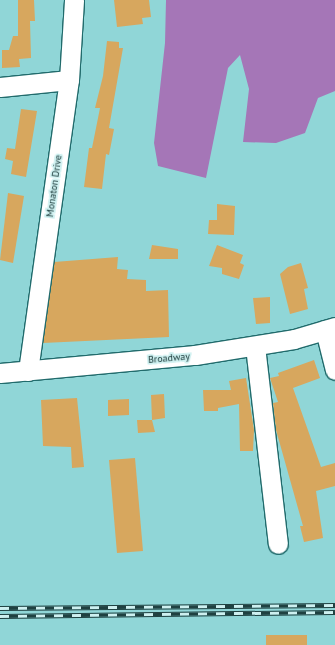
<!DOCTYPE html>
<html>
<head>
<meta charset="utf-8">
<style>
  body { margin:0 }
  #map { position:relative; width:335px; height:645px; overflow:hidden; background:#90d6d7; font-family:"PT Sans",sans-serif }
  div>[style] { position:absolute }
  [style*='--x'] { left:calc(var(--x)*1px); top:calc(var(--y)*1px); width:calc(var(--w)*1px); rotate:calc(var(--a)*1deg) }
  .forest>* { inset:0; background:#a576b7 }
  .building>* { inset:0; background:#d7a75e }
  .roads { filter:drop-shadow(1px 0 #216b6c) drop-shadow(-1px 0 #216b6c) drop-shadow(0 1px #216b6c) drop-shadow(0 -1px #216b6c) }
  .minor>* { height:19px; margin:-9.5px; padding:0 9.5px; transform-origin:9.5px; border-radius:9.5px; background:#fff }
  .rail>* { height:4.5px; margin-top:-2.25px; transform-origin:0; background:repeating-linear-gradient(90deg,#cef0f0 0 9px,#1f4141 0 18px); box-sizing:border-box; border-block:1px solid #1f4141 }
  span { translate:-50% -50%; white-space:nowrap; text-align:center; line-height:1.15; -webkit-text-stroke:3.5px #cef0f0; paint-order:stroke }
  .street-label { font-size:10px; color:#112f2f }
</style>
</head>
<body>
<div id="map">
  <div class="forest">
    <div style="clip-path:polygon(166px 0,335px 0,335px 91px,318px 98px,305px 133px,276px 143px,243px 142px,249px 89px,240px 55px,228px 68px,206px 178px,158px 166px,154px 143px,165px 43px)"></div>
  </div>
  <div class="building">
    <div style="clip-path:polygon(18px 0,34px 0,35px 21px,30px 21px,31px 58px,19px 59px,20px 67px,2px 68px,2px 50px,9px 50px,13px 36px,18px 36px)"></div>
    <div style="clip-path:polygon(114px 0,149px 0,151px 17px,142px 18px,143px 24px,117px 27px)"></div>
    <div style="clip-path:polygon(107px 41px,119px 42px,119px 48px,123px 48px,109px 128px,114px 129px,109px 155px,106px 154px,102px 189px,84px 187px,89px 148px,92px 148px,100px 108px,95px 108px,103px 76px)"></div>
    <div style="clip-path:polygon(21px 109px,37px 111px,26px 177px,11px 174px,13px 161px,5px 159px,7px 148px,15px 149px)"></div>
    <div style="clip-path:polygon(8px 193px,24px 196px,13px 263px,0 260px)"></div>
    <div style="clip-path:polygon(217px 204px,235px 206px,234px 235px,208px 234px,209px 220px,217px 220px)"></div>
    <div style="clip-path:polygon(152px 245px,178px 249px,178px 259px,149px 259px)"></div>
    <div style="clip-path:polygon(217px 245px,243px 255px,240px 263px,244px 265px,239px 279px,222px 274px,222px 268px,209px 266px)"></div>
    <div style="clip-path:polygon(118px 257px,117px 269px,128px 270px,127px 279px,146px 280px,146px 291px,168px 290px,169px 337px,43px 343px,54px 262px)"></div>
    <div style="clip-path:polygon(301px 263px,308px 288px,304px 289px,308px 309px,290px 314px,280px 274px,288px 267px)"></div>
    <div style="clip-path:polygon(270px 297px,270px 323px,256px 324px,253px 298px)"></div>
    <div style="clip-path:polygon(314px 360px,320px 378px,293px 388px,321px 467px,335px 463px,335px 486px,316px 491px,323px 538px,304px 542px,300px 526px,303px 526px,276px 430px,273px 403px,278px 402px,270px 378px,279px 376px,278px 373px)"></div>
    <div style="clip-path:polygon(246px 378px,254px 430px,253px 451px,240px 451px,239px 404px,218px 408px,218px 411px,204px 411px,203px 390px,231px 390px,229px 381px)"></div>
    <div style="clip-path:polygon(164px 394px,165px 418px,152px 420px,155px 432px,138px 433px,137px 420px,152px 420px,151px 395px)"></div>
    <div style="clip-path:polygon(77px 398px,84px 467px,72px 468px,71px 447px,43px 446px,41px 400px)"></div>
    <div style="clip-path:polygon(129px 399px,129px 415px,108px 416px,108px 400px)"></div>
    <div style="clip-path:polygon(135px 458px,143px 551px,117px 553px,109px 460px)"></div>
    <div style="clip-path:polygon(266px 635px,307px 635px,307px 645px,266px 645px)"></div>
  </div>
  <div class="roads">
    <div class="minor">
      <div style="--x:0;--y:87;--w:69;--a:-5.8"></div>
      <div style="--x:325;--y:330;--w:41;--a:76"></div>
      <div style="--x:255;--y:346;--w:199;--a:83.4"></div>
      <div style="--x:28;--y:371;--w:294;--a:-82"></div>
      <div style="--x:69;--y:80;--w:80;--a:-86.4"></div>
      <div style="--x:0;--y:373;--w:196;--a:-5.3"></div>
      <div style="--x:195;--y:355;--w:100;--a:-9.2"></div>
      <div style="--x:294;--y:339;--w:43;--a:-16.3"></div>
    </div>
  </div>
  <div class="rail">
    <div style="--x:0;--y:608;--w:335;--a:-0.5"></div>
    <div style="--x:0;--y:616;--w:335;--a:-0.7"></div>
  </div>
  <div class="street-label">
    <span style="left:54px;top:186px;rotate:-82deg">Monaton Drive</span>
    <span style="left:169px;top:358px;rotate:-5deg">Broadway</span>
  </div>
</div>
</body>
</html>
